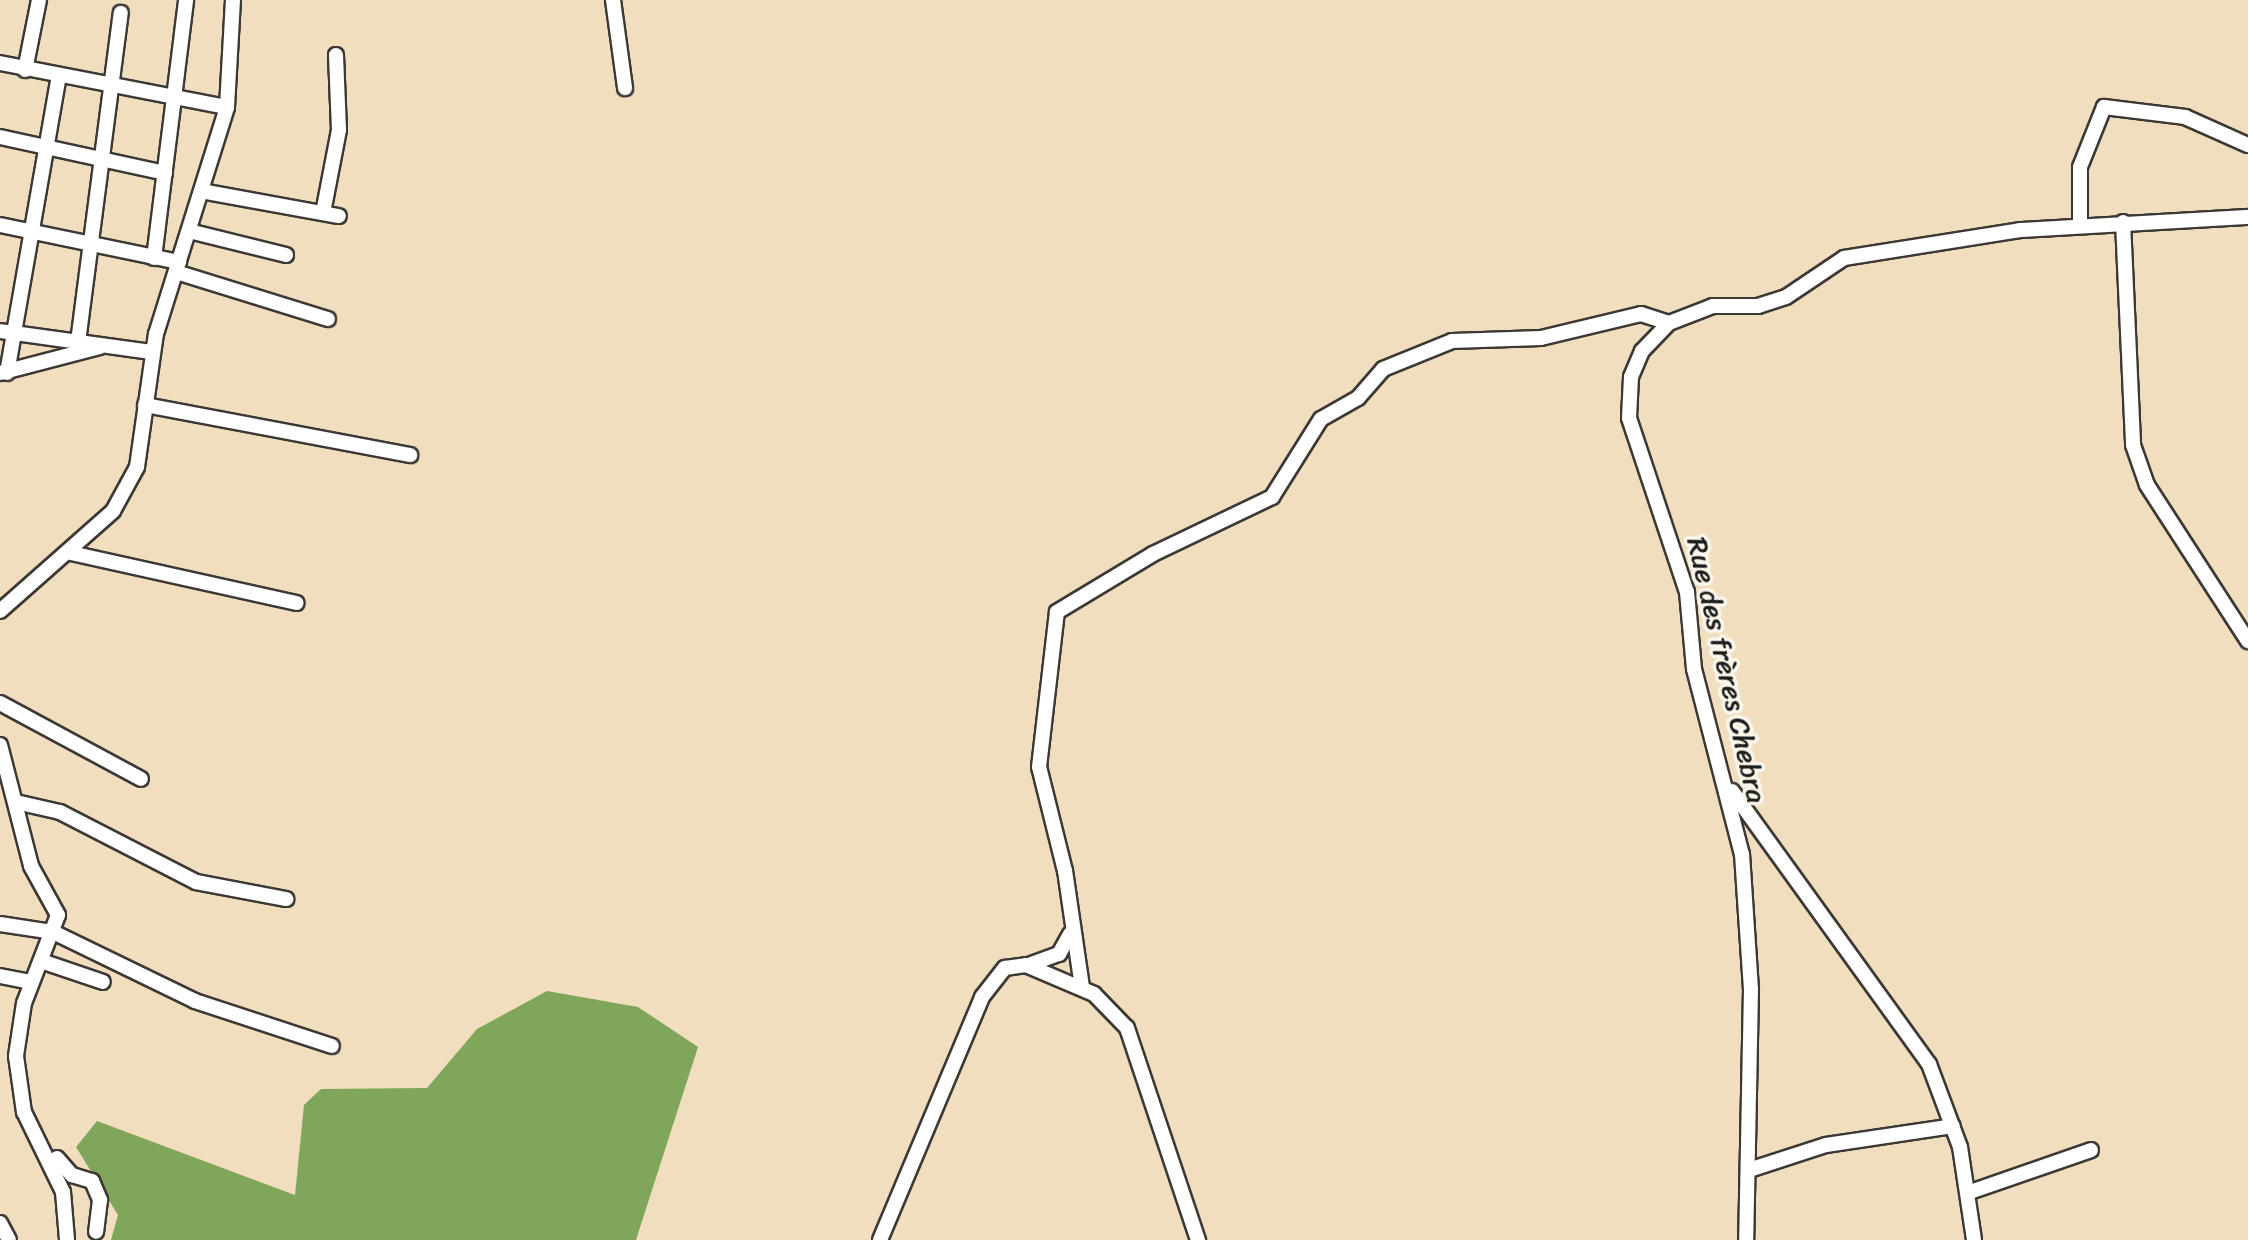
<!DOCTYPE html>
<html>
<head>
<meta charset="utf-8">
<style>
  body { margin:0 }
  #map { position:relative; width:2248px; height:1240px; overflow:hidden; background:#f0debf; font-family:Sriracha,sans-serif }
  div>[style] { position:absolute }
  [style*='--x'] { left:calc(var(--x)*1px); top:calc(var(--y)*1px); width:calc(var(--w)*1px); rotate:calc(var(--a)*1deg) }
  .forest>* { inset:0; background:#80a65b }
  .roads { filter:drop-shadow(2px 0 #3c3934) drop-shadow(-2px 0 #3c3934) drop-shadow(0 2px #3c3934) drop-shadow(0 -2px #3c3934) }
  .minor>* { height:14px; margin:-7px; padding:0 7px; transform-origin:7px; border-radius:7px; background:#fff }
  span { translate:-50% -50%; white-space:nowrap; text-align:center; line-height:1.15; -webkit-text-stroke:7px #fbf7ec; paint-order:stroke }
  .street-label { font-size:28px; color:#1c1c1c }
</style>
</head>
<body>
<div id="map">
  <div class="forest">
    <div style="clip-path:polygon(547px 991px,638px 1007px,698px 1047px,636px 1240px,111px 1240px,118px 1215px,76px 1147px,97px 1121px,295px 1195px,304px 1105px,321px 1089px,427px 1088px,477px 1029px)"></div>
  </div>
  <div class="roads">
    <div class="minor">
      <div style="--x:613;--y:0;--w:89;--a:82.2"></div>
      <div style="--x:0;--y:63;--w:231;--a:11"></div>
      <div style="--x:25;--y:70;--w:71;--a:-78.7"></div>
      <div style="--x:0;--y:137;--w:169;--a:12.3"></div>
      <div style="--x:201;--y:191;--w:140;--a:10.3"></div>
      <div style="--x:323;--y:213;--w:85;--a:-79.1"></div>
      <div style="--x:339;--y:130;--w:75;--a:-92.3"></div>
      <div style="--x:2123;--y:222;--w:223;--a:87.4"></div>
      <div style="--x:2133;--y:445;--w:42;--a:70.7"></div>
      <div style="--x:2147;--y:485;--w:186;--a:57.1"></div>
      <div style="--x:0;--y:225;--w:183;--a:11.7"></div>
      <div style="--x:2080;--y:225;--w:58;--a:-90"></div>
      <div style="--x:2080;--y:167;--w:65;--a:-68.2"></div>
      <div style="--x:2104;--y:107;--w:82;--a:7"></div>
      <div style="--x:2185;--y:117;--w:69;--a:24"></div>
      <div style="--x:189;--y:231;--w:100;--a:13.9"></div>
      <div style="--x:154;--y:258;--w:260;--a:-82.9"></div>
      <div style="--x:176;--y:272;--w:159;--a:17.2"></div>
      <div style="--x:1669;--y:323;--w:39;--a:134"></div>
      <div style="--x:1642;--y:351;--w:28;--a:113"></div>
      <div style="--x:1631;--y:377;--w:41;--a:92.8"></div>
      <div style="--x:1629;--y:418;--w:183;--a:71.6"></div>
      <div style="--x:1687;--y:592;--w:77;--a:84.8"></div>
      <div style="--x:1694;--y:669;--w:191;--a:75.5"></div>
      <div style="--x:1742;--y:854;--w:135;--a:86.2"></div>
      <div style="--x:1751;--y:989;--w:251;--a:91.1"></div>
      <div style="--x:0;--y:331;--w:153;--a:7.9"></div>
      <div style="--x:78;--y:342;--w:332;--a:-82.6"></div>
      <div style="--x:0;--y:373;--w:103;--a:-14.6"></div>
      <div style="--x:7;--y:373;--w:302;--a:-80.1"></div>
      <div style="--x:145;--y:405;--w:270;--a:10.7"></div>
      <div style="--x:71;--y:553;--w:231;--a:12.5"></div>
      <div style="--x:0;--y:611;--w:151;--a:-41.5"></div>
      <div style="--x:113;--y:511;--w:50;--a:-61.4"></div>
      <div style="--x:137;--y:467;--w:134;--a:-81.9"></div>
      <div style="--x:156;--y:334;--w:238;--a:-72.6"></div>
      <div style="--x:227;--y:107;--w:107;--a:-86.8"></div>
      <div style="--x:0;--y:703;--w:160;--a:28.3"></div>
      <div style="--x:0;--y:745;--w:125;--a:75.6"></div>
      <div style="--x:31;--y:866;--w:56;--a:61.1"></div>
      <div style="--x:58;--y:915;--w:94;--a:111.1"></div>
      <div style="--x:24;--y:1003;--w:54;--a:98.6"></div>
      <div style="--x:16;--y:1056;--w:57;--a:81.9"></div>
      <div style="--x:24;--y:1112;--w:89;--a:64"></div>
      <div style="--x:63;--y:1192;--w:48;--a:85.2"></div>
      <div style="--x:1732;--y:791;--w:337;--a:54.2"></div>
      <div style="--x:1929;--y:1064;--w:89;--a:69.5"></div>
      <div style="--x:1960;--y:1147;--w:94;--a:81.4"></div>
      <div style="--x:16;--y:802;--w:45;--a:12.8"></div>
      <div style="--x:60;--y:812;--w:153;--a:27.2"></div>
      <div style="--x:196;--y:882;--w:92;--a:10.7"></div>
      <div style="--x:0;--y:924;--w:54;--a:8.6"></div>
      <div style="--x:53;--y:932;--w:158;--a:25.9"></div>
      <div style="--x:195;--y:1001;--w:144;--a:18.2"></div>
      <div style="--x:44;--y:962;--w:62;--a:18.7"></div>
      <div style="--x:1031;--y:964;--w:30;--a:-20"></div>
      <div style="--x:1059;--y:954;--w:23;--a:-61"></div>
      <div style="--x:0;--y:976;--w:32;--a:11"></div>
      <div style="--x:1082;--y:987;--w:117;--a:-98.3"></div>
      <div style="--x:1065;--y:871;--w:107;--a:-104"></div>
      <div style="--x:1039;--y:767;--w:156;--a:-83.4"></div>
      <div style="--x:1057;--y:612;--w:112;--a:-31.1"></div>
      <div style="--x:1153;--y:554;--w:132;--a:-25.6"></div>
      <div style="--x:1272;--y:497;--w:92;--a:-57.9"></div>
      <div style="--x:1321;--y:419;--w:43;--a:-29.6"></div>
      <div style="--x:1358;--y:398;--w:38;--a:-49"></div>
      <div style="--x:1383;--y:369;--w:74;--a:-22.1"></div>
      <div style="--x:1452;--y:341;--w:89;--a:-1.9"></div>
      <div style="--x:1541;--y:338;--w:103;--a:-13.5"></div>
      <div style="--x:1641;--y:314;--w:29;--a:18"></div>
      <div style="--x:1669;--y:323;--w:47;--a:-21.1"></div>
      <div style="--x:1713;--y:306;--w:45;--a:0"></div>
      <div style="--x:1758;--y:306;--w:29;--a:-18"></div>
      <div style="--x:1786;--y:297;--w:70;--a:-33.9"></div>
      <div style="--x:1844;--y:258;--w:178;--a:-9"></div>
      <div style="--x:2020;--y:230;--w:228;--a:-3.3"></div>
      <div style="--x:57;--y:1158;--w:23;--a:49"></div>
      <div style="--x:72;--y:1175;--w:21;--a:17"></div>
      <div style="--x:92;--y:1181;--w:21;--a:67"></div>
      <div style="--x:100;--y:1200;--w:32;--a:97"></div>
      <div style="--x:1752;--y:1169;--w:78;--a:-18"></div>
      <div style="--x:1826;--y:1145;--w:128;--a:-8.5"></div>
      <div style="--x:1970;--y:1192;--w:128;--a:-19.1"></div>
      <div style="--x:0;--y:1223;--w:19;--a:62"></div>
      <div style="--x:880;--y:1240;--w:264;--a:-67.2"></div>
      <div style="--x:982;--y:997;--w:37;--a:-52"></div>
      <div style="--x:1005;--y:968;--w:21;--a:-8"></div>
      <div style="--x:1026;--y:965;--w:74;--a:23.1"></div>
      <div style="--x:1094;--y:994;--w:47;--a:45.9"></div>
      <div style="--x:1127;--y:1028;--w:224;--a:71.5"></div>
    </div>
  </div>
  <div class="street-label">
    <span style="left:1727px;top:670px;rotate:77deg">Rue des frères Chebra</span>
  </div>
</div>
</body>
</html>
